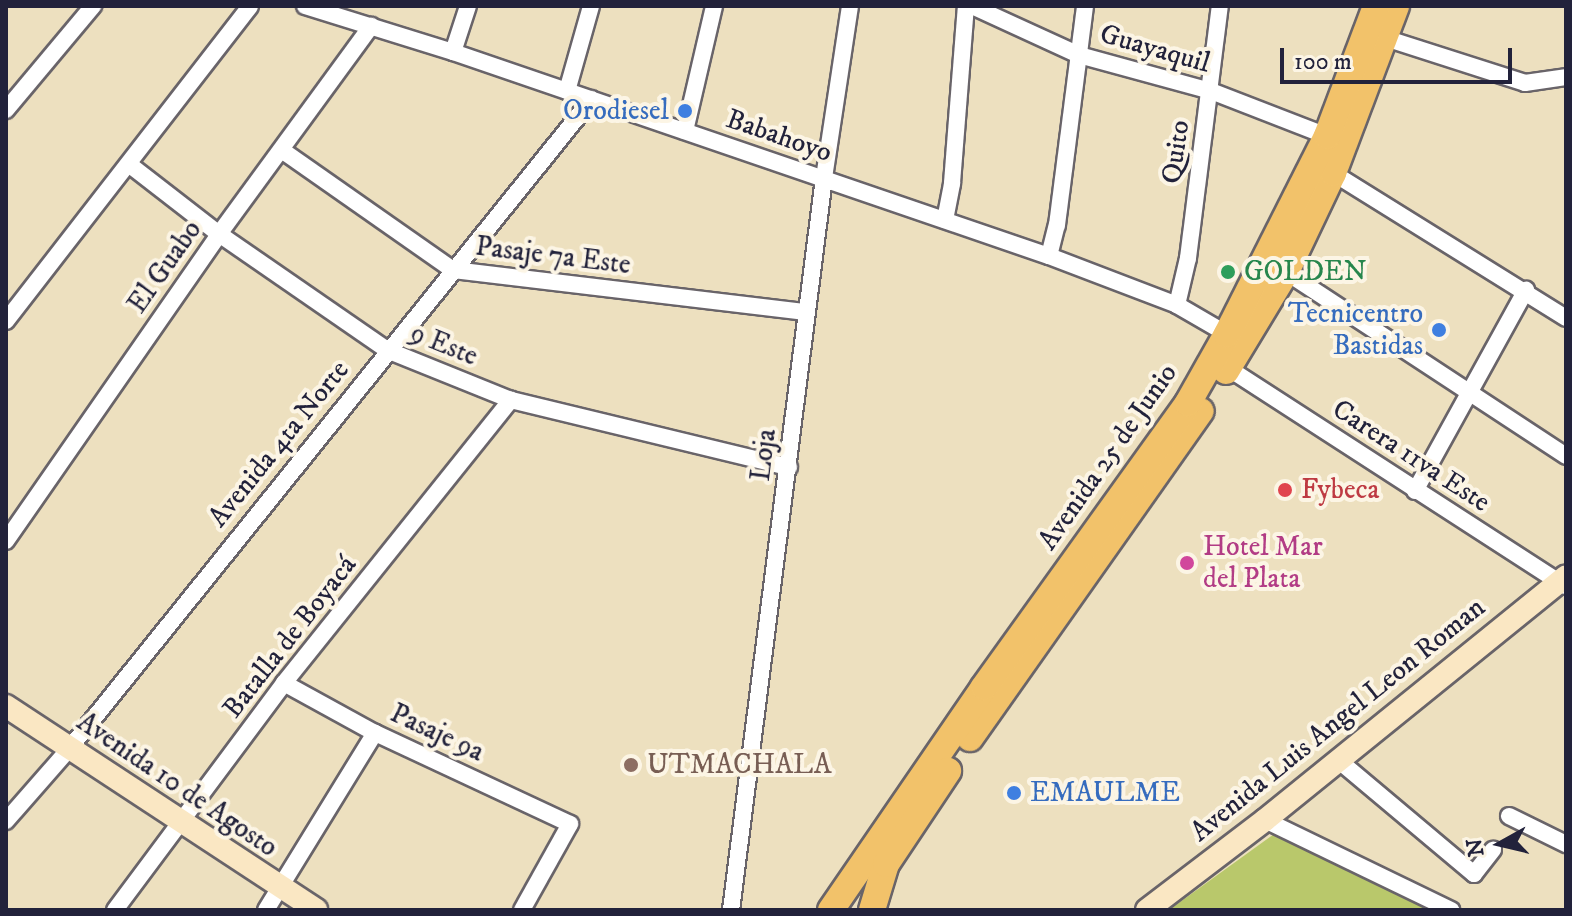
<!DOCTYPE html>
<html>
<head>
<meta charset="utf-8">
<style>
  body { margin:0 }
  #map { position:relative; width:1572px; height:916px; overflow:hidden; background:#ede0bf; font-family:"IM FELL DW Pica",serif }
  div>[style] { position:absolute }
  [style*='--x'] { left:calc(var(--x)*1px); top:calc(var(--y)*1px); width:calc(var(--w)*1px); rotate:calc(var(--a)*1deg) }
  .green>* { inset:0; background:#b9c86b }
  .roads { filter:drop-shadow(2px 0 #696469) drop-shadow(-2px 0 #696469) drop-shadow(0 2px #696469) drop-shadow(0 -2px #696469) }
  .street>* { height:16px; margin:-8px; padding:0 8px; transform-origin:8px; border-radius:8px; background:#fff }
  .secondary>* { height:22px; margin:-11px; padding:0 11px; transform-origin:11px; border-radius:11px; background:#fae7c3 }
  .primary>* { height:26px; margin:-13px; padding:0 13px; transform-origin:13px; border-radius:13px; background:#f2c26a }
  .dots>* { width:22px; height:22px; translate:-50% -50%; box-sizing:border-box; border:4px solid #fcf5e5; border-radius:50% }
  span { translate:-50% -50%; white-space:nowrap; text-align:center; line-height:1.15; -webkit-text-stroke:8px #fcf5e5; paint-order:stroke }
  .street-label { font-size:28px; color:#22223b }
  .shop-label { font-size:28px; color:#366cbe }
  .right { translate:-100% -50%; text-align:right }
  .left { translate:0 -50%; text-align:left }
  .leisure-label { font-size:28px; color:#27864d }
  .health-label { font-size:28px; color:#be3a42 }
  .hotel-label { font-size:28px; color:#b23c85 }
  .education-label { font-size:28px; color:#785e54 }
  .frame { position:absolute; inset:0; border:8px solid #22223b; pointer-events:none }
  .north { position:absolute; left:1460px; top:804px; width:80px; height:80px; -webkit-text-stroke:6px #fcf5e5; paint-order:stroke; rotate:262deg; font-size:22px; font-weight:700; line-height:32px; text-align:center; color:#22223b }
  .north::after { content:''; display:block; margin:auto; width:28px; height:36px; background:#22223b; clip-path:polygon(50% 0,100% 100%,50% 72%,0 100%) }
  .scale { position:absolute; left:1280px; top:48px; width:232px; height:36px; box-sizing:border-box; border:4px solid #22223b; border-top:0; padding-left:10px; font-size:24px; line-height:28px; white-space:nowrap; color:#22223b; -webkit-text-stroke:6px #fcf5e5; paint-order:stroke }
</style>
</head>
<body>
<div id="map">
  <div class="green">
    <div style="clip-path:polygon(1281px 829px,1450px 910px,1169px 910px)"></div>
  </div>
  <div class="roads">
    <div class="street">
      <div style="--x:305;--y:6;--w:155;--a:17.3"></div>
      <div style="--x:453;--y:52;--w:630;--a:18.9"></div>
      <div style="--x:1049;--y:256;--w:137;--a:20.9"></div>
      <div style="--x:1177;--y:305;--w:58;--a:30.1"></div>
      <div style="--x:972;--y:6;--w:118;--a:24.6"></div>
      <div style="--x:1079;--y:55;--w:137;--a:15.3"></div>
      <div style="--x:1211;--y:91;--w:124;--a:21.2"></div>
      <div style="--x:1385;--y:38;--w:147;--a:17.8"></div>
      <div style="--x:1525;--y:83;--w:41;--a:-8.3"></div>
      <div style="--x:453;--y:52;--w:48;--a:-71.9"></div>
      <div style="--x:567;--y:91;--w:88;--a:-74.2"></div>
      <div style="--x:6;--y:110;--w:136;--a:-50.1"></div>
      <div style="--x:685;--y:131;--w:128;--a:-76.9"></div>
      <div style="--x:283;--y:151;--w:208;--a:35"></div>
      <div style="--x:453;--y:270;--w:356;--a:6.8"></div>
      <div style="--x:130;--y:165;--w:113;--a:37.8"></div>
      <div style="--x:219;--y:234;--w:204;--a:34.6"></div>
      <div style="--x:387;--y:350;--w:134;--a:22"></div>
      <div style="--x:511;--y:400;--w:286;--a:13.6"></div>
      <div style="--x:1333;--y:173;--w:274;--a:31.9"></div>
      <div style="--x:945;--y:220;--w:38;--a:-79"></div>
      <div style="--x:952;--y:183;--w:178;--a:-85.5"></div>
      <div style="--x:1049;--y:256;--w:32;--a:-76"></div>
      <div style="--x:1057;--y:225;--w:221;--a:-82.7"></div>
      <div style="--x:1286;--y:272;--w:335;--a:33.3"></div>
      <div style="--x:1177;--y:305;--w:48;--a:-76.8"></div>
      <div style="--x:1188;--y:258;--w:254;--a:-82.8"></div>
      <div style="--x:6;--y:321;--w:398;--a:-52.2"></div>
      <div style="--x:1228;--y:368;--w:401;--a:32.9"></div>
      <div style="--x:1415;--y:491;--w:230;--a:-61.1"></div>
      <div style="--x:6;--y:541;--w:374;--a:-55.2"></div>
      <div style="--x:219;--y:234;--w:258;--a:-53.8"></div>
      <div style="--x:284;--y:683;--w:104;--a:28.8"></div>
      <div style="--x:375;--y:733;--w:215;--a:25"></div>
      <div style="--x:570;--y:824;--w:98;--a:119.2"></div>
      <div style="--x:1337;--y:759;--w:179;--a:40"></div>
      <div style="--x:1474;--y:874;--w:31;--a:-52"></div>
      <div style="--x:1509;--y:816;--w:64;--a:26.2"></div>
      <div style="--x:1265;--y:820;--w:207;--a:25.8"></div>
      <div style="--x:6;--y:821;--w:96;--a:-48.8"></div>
      <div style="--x:69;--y:749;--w:834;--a:-51.18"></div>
      <div style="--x:115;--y:910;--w:283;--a:-53.3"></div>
      <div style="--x:284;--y:683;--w:363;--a:-51.3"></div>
      <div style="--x:266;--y:910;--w:208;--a:-58.4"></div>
      <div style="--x:731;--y:910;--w:738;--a:-82.76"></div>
      <div style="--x:824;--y:178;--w:174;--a:-81.4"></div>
    </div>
    <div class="secondary">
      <div style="--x:6;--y:706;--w:371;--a:33.3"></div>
      <div style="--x:1147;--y:910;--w:148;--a:-37.3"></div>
      <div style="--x:1265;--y:820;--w:387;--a:-39"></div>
    </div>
    <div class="primary">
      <div style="--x:1226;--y:371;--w:116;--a:-58.8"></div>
      <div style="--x:1286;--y:272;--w:110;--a:-64.6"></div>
      <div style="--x:1333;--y:173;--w:178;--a:-69.3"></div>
      <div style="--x:970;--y:738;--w:400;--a:-54.8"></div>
      <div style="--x:831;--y:910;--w:270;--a:-55.5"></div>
      <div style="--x:984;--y:687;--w:350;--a:-54.3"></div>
      <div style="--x:1188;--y:403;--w:79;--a:-60.5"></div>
      <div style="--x:1227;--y:334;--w:222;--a:-63.2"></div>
      <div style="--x:1327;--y:136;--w:139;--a:-69.3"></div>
      <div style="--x:872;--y:910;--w:48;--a:-73.1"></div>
      <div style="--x:886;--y:864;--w:112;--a:-56.3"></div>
    </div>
  </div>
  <div class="dots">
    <div style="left:685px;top:111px;background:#3f7fe0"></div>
    <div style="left:1228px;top:272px;background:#2e9e5b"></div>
    <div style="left:1439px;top:330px;background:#3f7fe0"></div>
    <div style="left:1285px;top:490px;background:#e0444e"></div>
    <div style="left:1187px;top:563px;background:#d1479c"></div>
    <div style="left:631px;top:765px;background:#8d6e63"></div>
    <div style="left:1014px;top:793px;background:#3f7fe0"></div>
  </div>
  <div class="street-label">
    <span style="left:1155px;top:49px;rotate:16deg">Guayaquil</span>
    <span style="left:779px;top:136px;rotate:19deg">Babahoyo</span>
    <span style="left:1176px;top:152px;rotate:-82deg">Quito</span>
    <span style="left:553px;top:256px;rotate:7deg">Pasaje 7a Este</span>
    <span style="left:165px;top:267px;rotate:-55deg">El Guabo</span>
    <span style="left:444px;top:345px;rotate:22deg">9 Este</span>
    <span style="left:279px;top:444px;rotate:-51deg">Avenida 4ta Norte</span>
    <span style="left:764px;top:455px;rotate:-83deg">Loja</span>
    <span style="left:1411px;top:456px;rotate:33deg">Carera 11va Este</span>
    <span style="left:1108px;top:457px;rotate:-55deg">Avenida 25 de Junio</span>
    <span style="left:290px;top:637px;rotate:-52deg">Batalla de Boyacá</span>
    <span style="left:1338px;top:720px;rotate:-39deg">Avenida Luis Angel Leon Roman</span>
    <span style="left:437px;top:733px;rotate:25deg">Pasaje 9a</span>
    <span style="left:177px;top:785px;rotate:34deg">Avenida 10 de Agosto</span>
  </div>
  <div class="shop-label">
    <span class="right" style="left:669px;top:111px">Orodiesel</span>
    <span class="right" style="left:1423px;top:330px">Tecnicentro<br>Bastidas</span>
    <span class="left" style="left:1030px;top:793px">EMAULME</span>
  </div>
  <div class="leisure-label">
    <span class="left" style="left:1244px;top:272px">GOLDEN</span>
  </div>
  <div class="health-label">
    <span class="left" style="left:1301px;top:490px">Fybeca</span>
  </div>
  <div class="hotel-label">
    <span class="left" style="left:1203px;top:563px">Hotel Mar<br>del Plata</span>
  </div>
  <div class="education-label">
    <span class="left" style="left:647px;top:765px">UTMACHALA</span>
  </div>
  <div class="frame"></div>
  <div class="north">N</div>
  <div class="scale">100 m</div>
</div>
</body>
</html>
